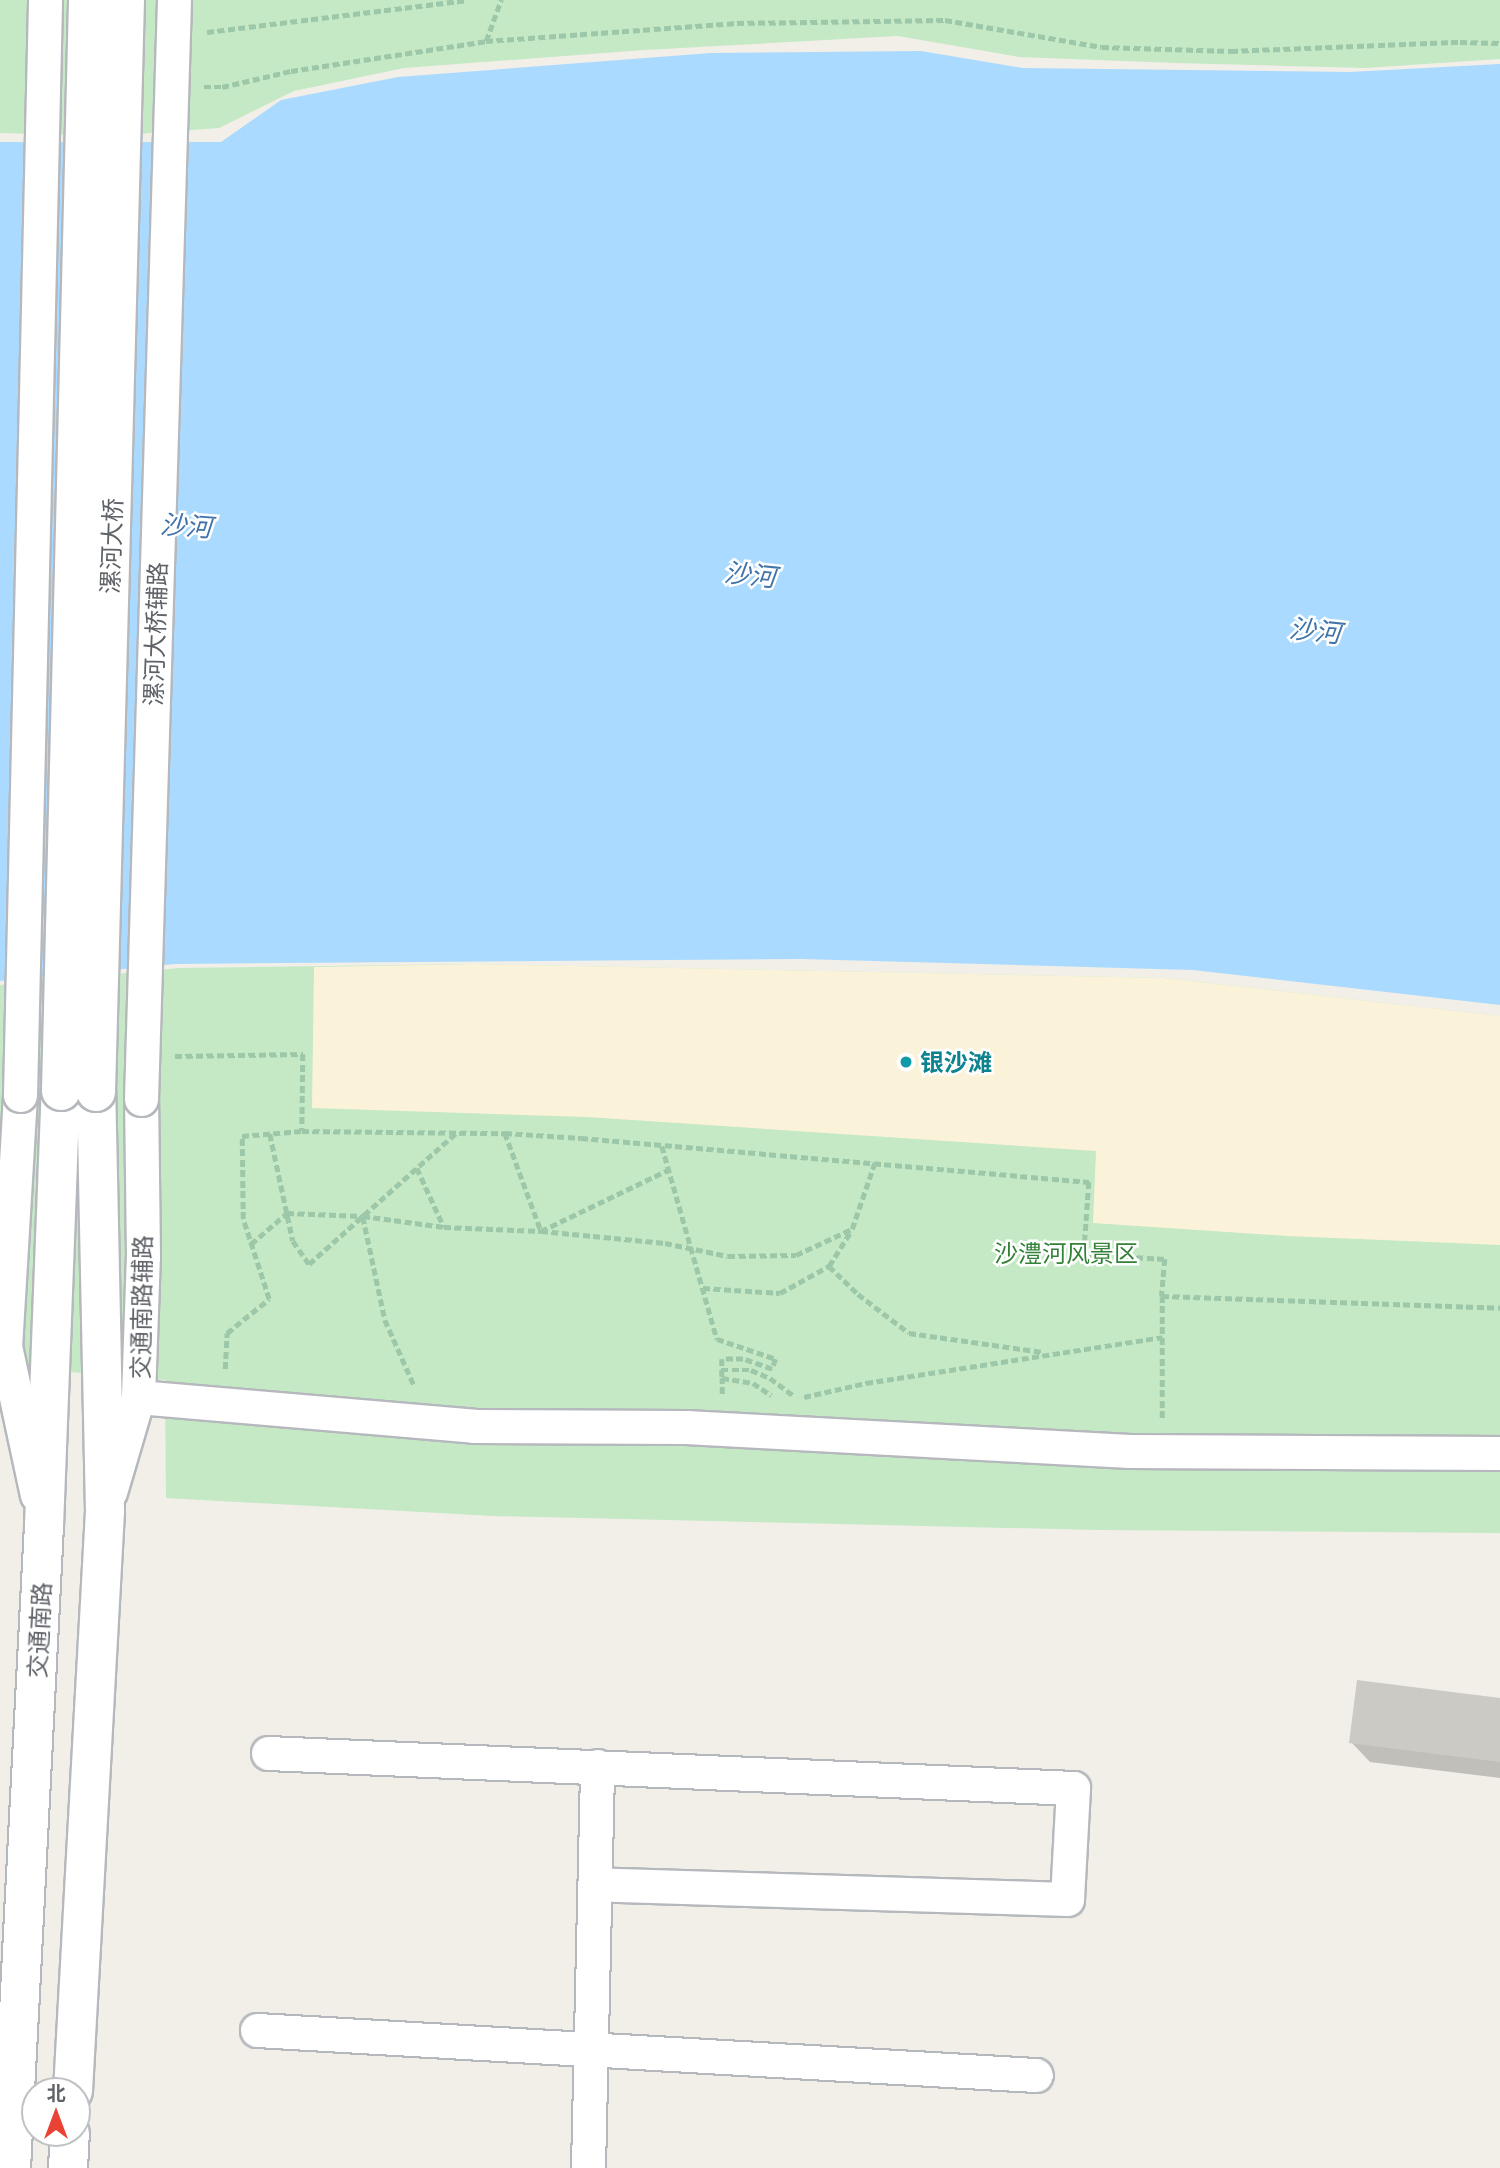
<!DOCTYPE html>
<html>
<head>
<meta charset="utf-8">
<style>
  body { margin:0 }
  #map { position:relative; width:1500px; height:2168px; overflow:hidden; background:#f1efe8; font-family:Manrope,"Noto Sans SC",sans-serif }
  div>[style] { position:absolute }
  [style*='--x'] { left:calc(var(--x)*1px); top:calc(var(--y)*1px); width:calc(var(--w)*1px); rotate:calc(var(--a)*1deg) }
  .green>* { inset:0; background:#c5e8c5 }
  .sand>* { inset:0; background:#fbf3d9 }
  .water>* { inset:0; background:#aadaff }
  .shadow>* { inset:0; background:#0003 }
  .building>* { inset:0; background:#cccac5 }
  .path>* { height:4.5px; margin-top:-2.25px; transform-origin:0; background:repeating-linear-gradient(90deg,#9cc7a9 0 7px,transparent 0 10.5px) }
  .roads { filter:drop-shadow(2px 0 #b5b8bc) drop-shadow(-2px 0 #b5b8bc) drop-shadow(0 2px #b5b8bc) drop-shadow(0 -2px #b5b8bc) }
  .minor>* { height:33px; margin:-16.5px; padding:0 16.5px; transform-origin:16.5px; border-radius:16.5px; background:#fff }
  .secondary>* { height:38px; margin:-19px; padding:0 19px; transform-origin:19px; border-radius:19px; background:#fff }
  .bridges { filter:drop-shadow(2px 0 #b5b8bc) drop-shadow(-2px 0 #b5b8bc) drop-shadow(0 2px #b5b8bc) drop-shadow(0 -2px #b5b8bc) }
  .minor-bridge>* { height:33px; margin:-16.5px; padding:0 16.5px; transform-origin:16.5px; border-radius:16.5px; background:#fff }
  .secondary-bridge>* { height:38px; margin:-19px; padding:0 19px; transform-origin:19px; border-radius:19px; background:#fff }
  .dots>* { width:19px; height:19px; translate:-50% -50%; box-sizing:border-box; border:4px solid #fff; border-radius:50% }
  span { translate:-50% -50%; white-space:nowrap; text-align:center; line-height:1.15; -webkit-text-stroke:5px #fff; paint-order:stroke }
  .street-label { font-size:24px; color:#5f6368 }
  .culture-label { font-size:24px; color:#0d838f; font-weight:700 }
  .left { translate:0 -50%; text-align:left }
  .park-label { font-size:24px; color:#348238 }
  .water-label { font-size:26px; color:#4174aa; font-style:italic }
  .north { position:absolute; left:21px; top:2077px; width:70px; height:70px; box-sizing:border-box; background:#fff; border:2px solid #bfc1c3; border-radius:50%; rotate:0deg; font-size:19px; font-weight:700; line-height:28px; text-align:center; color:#5f6368 }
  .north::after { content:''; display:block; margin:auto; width:24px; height:32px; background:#ea4335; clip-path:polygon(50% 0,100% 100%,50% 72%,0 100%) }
</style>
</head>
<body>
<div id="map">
  <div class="green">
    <div style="clip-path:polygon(0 0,1500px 0,1500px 59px,1365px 68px,1176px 63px,1019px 57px,898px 36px,644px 50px,404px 68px,294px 91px,219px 128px,110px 136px,0 133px)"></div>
    <div style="clip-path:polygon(477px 964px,1163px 978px,1500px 1016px,1500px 1533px,1099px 1530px,493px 1516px,166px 1498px,165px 1380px,0 1366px,0 985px,179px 968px)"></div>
  </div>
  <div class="sand">
    <div style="clip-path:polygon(477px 964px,1163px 978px,1500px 1016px,1500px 1245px,1288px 1236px,1093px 1223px,1096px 1151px,587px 1117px,312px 1108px,314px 967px)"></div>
  </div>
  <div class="water">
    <div style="clip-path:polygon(921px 51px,1023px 68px,1350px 72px,1500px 64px,1500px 1005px,1193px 970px,801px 959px,175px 964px,0 981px,0 142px,221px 142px,281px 100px,398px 77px,711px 53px)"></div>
  </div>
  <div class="shadow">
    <div style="clip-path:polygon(1500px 1700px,1500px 1778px,1370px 1762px,1351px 1742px)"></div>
  </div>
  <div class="building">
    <div style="clip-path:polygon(1357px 1680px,1500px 1698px,1500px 1762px,1349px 1743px)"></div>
  </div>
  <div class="path">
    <div style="--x:207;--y:32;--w:261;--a:-7"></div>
    <div style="--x:486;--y:41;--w:44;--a:-69.9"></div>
    <div style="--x:204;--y:87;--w:18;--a:0"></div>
    <div style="--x:222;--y:87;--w:71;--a:-13.1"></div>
    <div style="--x:291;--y:71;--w:197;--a:-8.7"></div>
    <div style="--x:486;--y:41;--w:252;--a:-4.1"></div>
    <div style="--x:737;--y:23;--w:208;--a:-0.8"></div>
    <div style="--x:945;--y:20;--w:159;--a:9.8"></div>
    <div style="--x:1102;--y:47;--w:129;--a:1.8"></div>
    <div style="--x:1231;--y:51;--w:229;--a:-2.3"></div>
    <div style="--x:1460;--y:42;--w:40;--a:1.4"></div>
    <div style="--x:175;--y:1056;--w:128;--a:-0.9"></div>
    <div style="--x:303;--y:1054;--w:77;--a:90.7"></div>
    <div style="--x:302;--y:1131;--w:203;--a:0.6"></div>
    <div style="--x:505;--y:1133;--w:76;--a:3.8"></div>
    <div style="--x:581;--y:1138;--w:510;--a:4.95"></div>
    <div style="--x:1089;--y:1182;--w:72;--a:94"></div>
    <div style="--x:1084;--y:1254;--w:81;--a:3.5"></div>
    <div style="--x:1165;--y:1259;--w:37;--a:95"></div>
    <div style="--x:505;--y:1133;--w:104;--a:69.8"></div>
    <div style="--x:541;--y:1231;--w:143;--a:-25.7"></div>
    <div style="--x:270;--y:1134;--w:109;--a:77.9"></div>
    <div style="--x:293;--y:1241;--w:28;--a:55"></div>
    <div style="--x:309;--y:1264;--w:197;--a:-41.7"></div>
    <div style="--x:662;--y:1146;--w:201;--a:74.1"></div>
    <div style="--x:717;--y:1339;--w:62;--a:18.7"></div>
    <div style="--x:776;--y:1359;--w:11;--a:112"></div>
    <div style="--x:772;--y:1369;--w:31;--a:-161"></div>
    <div style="--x:743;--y:1359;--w:21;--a:180"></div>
    <div style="--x:722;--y:1359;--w:19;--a:90"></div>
    <div style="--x:417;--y:1168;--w:65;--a:65.4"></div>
    <div style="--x:363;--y:1217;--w:105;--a:77.9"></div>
    <div style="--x:385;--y:1320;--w:71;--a:66"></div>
    <div style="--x:251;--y:1244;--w:48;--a:-40.7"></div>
    <div style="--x:287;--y:1213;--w:76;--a:2.3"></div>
    <div style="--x:363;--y:1216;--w:82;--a:7.7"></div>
    <div style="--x:444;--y:1227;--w:97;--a:2.4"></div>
    <div style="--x:541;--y:1231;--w:125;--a:5.5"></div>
    <div style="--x:665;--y:1243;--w:64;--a:11.7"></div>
    <div style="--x:728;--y:1256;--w:68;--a:-0.8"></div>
    <div style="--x:796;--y:1255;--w:62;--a:-24.9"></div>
    <div style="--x:852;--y:1229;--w:71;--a:-71.1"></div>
    <div style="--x:829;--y:1266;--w:40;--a:44"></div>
    <div style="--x:858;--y:1294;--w:64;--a:37.4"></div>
    <div style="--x:909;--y:1333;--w:135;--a:8.1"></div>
    <div style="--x:703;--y:1288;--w:77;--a:3.7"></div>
    <div style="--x:780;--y:1293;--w:56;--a:-28.9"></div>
    <div style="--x:829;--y:1266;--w:41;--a:-57.8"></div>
    <div style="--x:225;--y:1369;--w:36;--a:-87"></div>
    <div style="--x:227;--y:1333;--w:54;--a:-39"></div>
    <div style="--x:269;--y:1299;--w:84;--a:-108"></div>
    <div style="--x:243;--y:1219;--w:83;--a:-90.7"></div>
    <div style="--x:242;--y:1136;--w:60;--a:-4.8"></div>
    <div style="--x:721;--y:1370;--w:30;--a:0"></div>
    <div style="--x:751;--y:1370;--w:21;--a:23"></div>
    <div style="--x:770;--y:1378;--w:31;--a:37"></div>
    <div style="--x:722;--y:1394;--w:16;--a:-90"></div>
    <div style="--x:722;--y:1378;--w:31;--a:9"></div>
    <div style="--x:753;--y:1383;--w:22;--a:34"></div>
    <div style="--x:804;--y:1397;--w:64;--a:-12.7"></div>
    <div style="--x:866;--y:1383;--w:300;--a:-8.8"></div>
    <div style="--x:1162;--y:1418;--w:122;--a:-90"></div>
    <div style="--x:1162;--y:1296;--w:338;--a:2"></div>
  </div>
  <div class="roads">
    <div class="minor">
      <div style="--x:20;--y:1095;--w:251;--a:93.4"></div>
      <div style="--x:5;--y:1346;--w:152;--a:77.9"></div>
      <div style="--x:138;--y:1397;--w:337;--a:4.9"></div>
      <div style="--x:474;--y:1426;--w:212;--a:0.3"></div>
      <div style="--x:686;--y:1427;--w:444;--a:3.1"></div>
      <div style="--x:1129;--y:1451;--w:371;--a:0.3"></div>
      <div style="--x:110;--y:1492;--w:99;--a:-73.6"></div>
      <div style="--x:138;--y:1397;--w:140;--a:-88"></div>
      <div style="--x:143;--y:1257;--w:158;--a:-90.7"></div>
      <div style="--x:268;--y:1753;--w:806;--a:2.49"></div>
      <div style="--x:1073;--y:1788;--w:111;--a:93.1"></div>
      <div style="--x:1067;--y:1899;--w:472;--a:-178.2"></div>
      <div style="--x:257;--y:2030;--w:780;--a:3.31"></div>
      <div style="--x:588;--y:2168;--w:402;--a:-88.7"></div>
    </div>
    <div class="secondary">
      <div style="--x:73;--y:2091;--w:581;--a:-86.84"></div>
      <div style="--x:105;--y:1511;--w:419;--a:-91.2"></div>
      <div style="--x:11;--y:2168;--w:643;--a:-87.06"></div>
      <div style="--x:44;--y:1526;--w:435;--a:-87.8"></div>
      <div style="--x:68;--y:2168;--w:35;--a:-87"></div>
    </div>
  </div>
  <div class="bridges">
    <div class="minor-bridge">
      <div style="--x:20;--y:1095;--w:1095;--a:-88.69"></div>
      <div style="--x:141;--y:1099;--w:1099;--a:-88.28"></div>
    </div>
    <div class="secondary-bridge">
      <div style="--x:61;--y:1091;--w:1091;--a:-88.58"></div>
      <div style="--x:96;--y:1092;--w:1092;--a:-88.48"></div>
    </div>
  </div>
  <div class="dots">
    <div style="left:906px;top:1062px;background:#0f9aa8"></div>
  </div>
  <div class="street-label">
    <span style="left:111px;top:546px;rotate:-88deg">漯河大桥</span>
    <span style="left:155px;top:634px;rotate:-88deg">漯河大桥辅路</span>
    <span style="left:141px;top:1307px;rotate:-89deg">交通南路辅路</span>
    <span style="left:39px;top:1630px;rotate:-87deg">交通南路</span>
  </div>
  <div class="culture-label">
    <span class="left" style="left:920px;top:1062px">银沙滩</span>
  </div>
  <div class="park-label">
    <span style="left:1066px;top:1253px">沙澧河风景区</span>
  </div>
  <div class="water-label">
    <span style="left:186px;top:526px;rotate:4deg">沙河</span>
    <span style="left:750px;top:575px;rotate:6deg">沙河</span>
    <span style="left:1315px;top:631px;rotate:6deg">沙河</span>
  </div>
  <div class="north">北</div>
</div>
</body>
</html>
